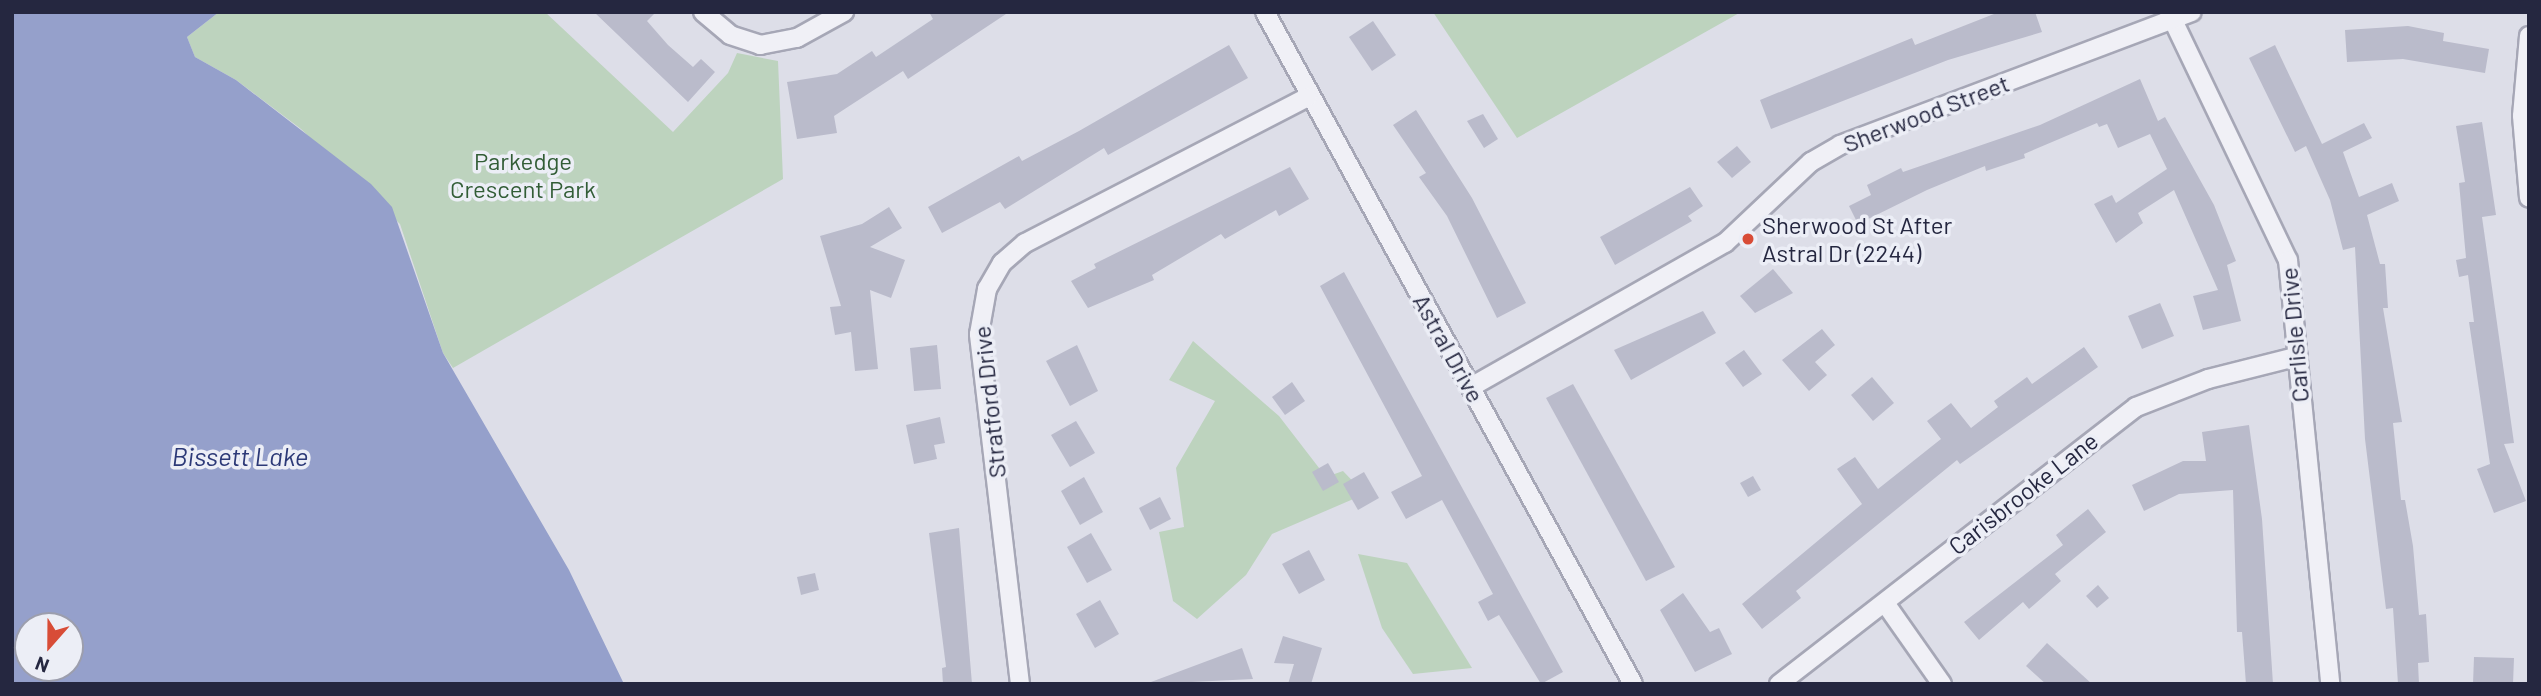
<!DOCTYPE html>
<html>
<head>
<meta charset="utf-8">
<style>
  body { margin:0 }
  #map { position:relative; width:2541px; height:696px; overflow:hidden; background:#dddee8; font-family:Barlow,sans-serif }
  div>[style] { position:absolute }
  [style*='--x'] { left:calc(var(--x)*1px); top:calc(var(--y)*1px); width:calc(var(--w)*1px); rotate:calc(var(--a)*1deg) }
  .green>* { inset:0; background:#bdd3be }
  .water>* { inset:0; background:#95a0cb }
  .building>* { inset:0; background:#babbcb }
  .roads { filter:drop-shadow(2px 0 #a6a7b6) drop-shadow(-2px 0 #a6a7b6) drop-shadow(0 2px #a6a7b6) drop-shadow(0 -2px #a6a7b6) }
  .minor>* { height:18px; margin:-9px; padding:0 9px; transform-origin:9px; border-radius:9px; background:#f0f0f6 }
  .dots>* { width:19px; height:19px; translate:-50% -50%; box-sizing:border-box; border:4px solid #eceef6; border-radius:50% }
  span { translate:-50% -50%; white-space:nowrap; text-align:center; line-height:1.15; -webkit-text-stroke:7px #eceef6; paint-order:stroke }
  .street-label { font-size:24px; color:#252740 }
  .park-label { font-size:24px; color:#325d36 }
  .poi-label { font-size:24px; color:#252740 }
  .left { translate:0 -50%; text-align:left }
  .water-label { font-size:26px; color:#2c3977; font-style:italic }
  .frame { position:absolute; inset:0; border:14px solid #252740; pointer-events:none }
  .north { position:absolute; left:14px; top:612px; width:70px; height:70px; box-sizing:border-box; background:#eceef6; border:2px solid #9c9ead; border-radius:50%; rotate:201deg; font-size:19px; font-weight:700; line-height:28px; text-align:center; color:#252740 }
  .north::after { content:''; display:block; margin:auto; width:24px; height:32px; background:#d84c37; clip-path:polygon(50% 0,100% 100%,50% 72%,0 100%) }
</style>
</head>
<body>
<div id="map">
  <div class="green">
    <div style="clip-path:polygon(219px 12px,545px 12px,673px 132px,728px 73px,737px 53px,778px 61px,783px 179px,453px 368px,443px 353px,400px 224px,301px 129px,236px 80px,195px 57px,187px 37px)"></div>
    <div style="clip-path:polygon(1433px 12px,1741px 12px,1517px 138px)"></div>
    <div style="clip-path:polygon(1193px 341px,1279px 416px,1326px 477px,1343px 471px,1365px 494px,1272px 534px,1246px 575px,1197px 619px,1173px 601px,1159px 532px,1184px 527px,1176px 468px,1215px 401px,1169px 380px)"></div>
    <div style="clip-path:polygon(1358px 554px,1407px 563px,1472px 668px,1413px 674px,1382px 628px)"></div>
  </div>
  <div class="water">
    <div style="clip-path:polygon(evenodd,12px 12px,219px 12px,187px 37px,195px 57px,236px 80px,371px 184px,392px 207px,443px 353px,569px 570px,624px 684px,12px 684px,12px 12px,28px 626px,70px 626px,70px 668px,28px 668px,28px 626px)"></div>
  </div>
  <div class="building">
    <div style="clip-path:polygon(594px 12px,656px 12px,647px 21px,668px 45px,693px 67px,701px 59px,715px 72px,688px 102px)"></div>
    <div style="clip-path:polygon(929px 12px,1009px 12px,908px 79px,903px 71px,834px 116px,837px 133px,797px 139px,787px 82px,837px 74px,872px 51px,876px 57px,933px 19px)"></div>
    <div style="clip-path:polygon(1999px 12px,2035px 12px,2042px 32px,1948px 60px,1771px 129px,1760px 100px,1912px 38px,1915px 45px)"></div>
    <div style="clip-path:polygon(1373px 21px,1396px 55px,1372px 71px,1349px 37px)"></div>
    <div style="clip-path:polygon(2408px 26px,2444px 33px,2443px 41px,2489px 49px,2485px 73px,2403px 59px,2347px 62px,2345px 30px)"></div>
    <div style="clip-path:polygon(1229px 45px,1248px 78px,1108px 155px,1104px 148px,1005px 209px,1000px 202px,942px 233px,928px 207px,1019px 156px,1022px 161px,1079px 131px)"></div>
    <div style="clip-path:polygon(2275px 45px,2322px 144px,2364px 123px,2372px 138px,2343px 152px,2359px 197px,2392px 183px,2399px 201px,2367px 215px,2380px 264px,2385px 264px,2388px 308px,2383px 308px,2402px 422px,2393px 423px,2401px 500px,2405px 500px,2413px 546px,2419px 615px,2426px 614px,2429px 662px,2418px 663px,2419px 684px,2398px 684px,2393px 608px,2386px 609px,2365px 439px,2355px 247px,2343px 250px,2330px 200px,2306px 146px,2295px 152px,2249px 58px)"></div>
    <div style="clip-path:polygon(2140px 79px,2158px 121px,2165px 117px,2214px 205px,2236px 261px,2227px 265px,2241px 321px,2203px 330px,2193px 296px,2218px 290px,2174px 190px,2138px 213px,2143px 223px,2116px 243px,2094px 204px,2112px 195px,2116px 203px,2167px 169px,2150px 134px,2118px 148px,2107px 124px,2099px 127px,2097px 123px,2024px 154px,2025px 158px,1986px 171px,1985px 166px,1927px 190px,1858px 224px,1849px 206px,1871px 195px,1867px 185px,1901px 168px,1903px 172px,2040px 125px)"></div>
    <div style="clip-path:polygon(1416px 110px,1472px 198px,1526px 303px,1497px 318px,1447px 216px,1419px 177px,1426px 173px,1393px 125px)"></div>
    <div style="clip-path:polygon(1483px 114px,1498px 139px,1484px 148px,1467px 121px)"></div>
    <div style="clip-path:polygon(2482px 122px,2496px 215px,2482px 217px,2514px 443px,2504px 444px,2526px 501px,2494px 513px,2477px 469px,2490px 464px,2469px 322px,2474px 322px,2468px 275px,2459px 277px,2456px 260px,2466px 258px,2459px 183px,2465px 182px,2456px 126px)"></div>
    <div style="clip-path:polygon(1737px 146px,1751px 162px,1732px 178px,1717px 162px)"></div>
    <div style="clip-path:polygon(1290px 167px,1309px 199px,1279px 216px,1276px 210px,1225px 239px,1221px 234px,1152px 275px,1154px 280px,1088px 308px,1071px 281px,1096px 268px,1094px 264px)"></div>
    <div style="clip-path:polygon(1690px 187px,1703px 206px,1688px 216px,1692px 221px,1615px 265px,1600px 237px)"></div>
    <div style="clip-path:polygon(889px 207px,902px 228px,870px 247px,905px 260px,891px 298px,870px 290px,878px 369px,855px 371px,851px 332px,835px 335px,830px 307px,841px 306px,820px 236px,862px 224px)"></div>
    <div style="clip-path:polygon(1773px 269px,1793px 293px,1755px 313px,1740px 296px)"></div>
    <div style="clip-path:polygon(1344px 272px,1563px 672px,1541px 684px,1499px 615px,1488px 621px,1478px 602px,1493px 594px,1442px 500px,1406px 519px,1391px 492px,1422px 476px,1320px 286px)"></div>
    <div style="clip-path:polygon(2160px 303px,2174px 336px,2142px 349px,2128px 316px)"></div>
    <div style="clip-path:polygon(1703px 311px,1716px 333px,1631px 380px,1614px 350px)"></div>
    <div style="clip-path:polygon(1822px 329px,1835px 345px,1815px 362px,1827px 375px,1809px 391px,1782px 360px)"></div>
    <div style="clip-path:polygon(937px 345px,941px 389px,914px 391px,910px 348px)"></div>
    <div style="clip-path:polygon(1077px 345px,1098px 391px,1070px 406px,1046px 361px)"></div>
    <div style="clip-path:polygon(2084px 347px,2098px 367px,1960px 464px,1957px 460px,1796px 591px,1801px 598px,1762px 629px,1742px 604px,1862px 504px,1837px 469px,1855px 457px,1878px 489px,1941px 439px,1927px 421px,1951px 403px,1971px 428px,1998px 407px,1994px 401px,2027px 377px,2032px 384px)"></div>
    <div style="clip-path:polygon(1744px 350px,1762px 374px,1743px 387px,1725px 363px)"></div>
    <div style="clip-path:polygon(1872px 377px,1894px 403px,1873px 421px,1851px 395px)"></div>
    <div style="clip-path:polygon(1292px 382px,1305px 401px,1285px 415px,1272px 397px)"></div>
    <div style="clip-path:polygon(1573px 384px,1675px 567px,1646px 581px,1546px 398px)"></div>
    <div style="clip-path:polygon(940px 417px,945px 443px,934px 445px,937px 459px,914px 464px,906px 425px)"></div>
    <div style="clip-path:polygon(1076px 421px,1095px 453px,1070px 467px,1051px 435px)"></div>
    <div style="clip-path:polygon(2249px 425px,2262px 519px,2273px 684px,2246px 684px,2242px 632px,2237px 632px,2233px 490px,2179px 494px,2144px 511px,2132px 485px,2183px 461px,2206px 461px,2202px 432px)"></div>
    <div style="clip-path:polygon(1328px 463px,1339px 482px,1323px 491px,1312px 472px)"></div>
    <div style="clip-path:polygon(1364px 472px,1379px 498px,1358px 510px,1343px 484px)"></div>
    <div style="clip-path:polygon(1753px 476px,1761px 490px,1748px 497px,1740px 483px)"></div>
    <div style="clip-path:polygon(1084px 477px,1103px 512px,1080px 525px,1061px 491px)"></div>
    <div style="clip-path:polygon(1160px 497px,1171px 519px,1150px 530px,1139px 508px)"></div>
    <div style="clip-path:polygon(2088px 509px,2106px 532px,2055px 574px,2061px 581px,2029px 609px,2023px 602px,1979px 640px,1964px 622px,2063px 545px,2056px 535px)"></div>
    <div style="clip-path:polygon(959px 528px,972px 684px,943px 684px,942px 668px,946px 667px,929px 533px)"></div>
    <div style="clip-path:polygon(1091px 533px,1112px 570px,1087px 583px,1067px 547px)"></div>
    <div style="clip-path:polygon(1309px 550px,1325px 580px,1299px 594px,1282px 564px)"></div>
    <div style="clip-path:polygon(815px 573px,819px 590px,801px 595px,797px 577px)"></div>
    <div style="clip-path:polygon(2098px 585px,2109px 598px,2097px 608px,2086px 596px)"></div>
    <div style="clip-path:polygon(1683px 593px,1710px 632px,1719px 628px,1732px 654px,1695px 672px,1660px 610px)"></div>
    <div style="clip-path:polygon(1100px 600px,1119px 634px,1095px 648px,1076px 614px)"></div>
    <div style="clip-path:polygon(1283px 636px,1322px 648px,1311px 684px,1288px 684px,1294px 664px,1274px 663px)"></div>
    <div style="clip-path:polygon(2047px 643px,2092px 684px,2046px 684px,2026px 666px)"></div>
    <div style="clip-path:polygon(1242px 648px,1253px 679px,1151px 684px,1151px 682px)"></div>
    <div style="clip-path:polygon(2474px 657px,2514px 658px,2513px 684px,2473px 684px)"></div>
  </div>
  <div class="roads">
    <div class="minor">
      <div style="--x:703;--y:12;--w:35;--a:40"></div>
      <div style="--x:730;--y:35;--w:32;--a:18"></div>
      <div style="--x:760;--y:45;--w:38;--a:-11"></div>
      <div style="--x:797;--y:38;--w:54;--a:-29"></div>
      <div style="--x:1265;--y:12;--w:766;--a:61.29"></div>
      <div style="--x:2169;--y:12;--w:275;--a:64.4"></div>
      <div style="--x:2288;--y:260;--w:426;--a:84.3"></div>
      <div style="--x:2529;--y:36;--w:80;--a:95"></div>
      <div style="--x:2522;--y:116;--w:82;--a:85.1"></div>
      <div style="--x:1471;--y:387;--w:292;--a:-29.6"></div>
      <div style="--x:1725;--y:243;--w:118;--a:-43.3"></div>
      <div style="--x:1811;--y:162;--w:34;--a:-30"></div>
      <div style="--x:1840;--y:145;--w:376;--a:-20.7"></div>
      <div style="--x:1885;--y:603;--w:99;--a:54.9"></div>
      <div style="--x:1020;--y:684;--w:352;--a:-96.7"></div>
      <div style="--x:979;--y:334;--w:46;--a:-79.9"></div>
      <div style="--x:987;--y:289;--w:30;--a:-60"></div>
      <div style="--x:1002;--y:263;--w:30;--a:-41"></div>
      <div style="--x:1025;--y:243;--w:318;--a:-27.3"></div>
      <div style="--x:1779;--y:684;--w:452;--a:-37.8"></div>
      <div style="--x:2136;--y:407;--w:77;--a:-21.3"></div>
      <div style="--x:2208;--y:379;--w:90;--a:-14.2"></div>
    </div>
  </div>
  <div class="dots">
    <div style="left:1748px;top:239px;background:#d84c37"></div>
  </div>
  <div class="street-label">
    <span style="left:1926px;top:113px;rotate:-21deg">Sherwood Street</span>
    <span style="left:2294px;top:335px;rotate:-95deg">Carlisle Drive</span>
    <span style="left:1449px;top:348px;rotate:61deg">Astral Drive</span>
    <span style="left:989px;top:402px;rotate:-96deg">Stratford Drive</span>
    <span style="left:2023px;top:493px;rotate:-38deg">Carisbrooke Lane</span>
  </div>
  <div class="park-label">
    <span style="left:523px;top:175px">Parkedge<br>Crescent Park</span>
  </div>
  <div class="poi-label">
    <span class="left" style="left:1762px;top:239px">Sherwood St After<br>Astral Dr (2244)</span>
  </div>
  <div class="water-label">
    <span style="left:240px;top:456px">Bissett Lake</span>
  </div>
  <div class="frame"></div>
  <div class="north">N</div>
</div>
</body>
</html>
